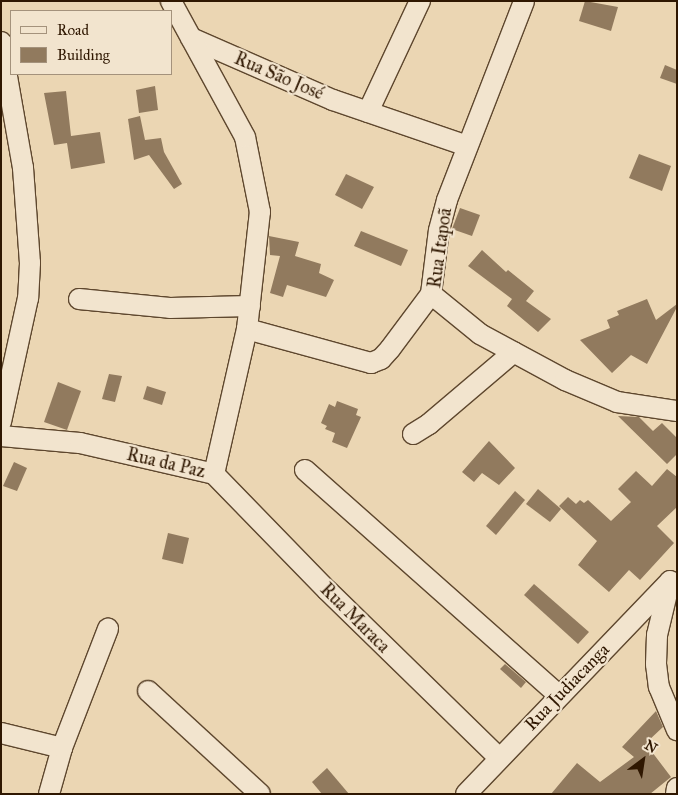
<!DOCTYPE html>
<html>
<head>
<meta charset="utf-8">
<style>
  body { margin:0 }
  #map { position:relative; width:678px; height:795px; overflow:hidden; background:#ebd6b3; font-family:"IM FELL Great Primer",serif }
  div>[style] { position:absolute }
  [style*='--x'] { left:calc(var(--x)*1px); top:calc(var(--y)*1px); width:calc(var(--w)*1px); rotate:calc(var(--a)*1deg) }
  .building>* { inset:0; background:#917a5e }
  .roads { filter:drop-shadow(1px 0 #5e472e) drop-shadow(-1px 0 #5e472e) drop-shadow(0 1px #5e472e) drop-shadow(0 -1px #5e472e) }
  .street>* { height:20px; margin:-10px; padding:0 10px; transform-origin:10px; border-radius:10px; background:#f2e4ce }
  span { translate:-50% -50%; white-space:nowrap; text-align:center; line-height:1.15; -webkit-text-stroke:4.5px #f2e4ce; paint-order:stroke }
  .street-label { font-size:18px; color:#2f1701 }
  .frame { position:absolute; inset:0; border:2px solid #2f1701; pointer-events:none }
  .legend { position:absolute; left:10px; top:10px; width:162px; height:65px; box-sizing:border-box; background:#f2e4ce; border:1px solid #a4927c; margin:0; padding:6px 9px; list-style:none; font-size:15px; color:#2f1701 }
  .legend li { display:flex; align-items:center; gap:10px; height:25px }
  .legend b { width:25px; border:1px solid #a4927c }
  .north { position:absolute; left:618px; top:735px; width:50px; height:50px; -webkit-text-stroke:4px #f2e4ce; paint-order:stroke; rotate:31deg; font-size:14px; font-weight:700; line-height:20px; text-align:center; color:#2f1701 }
  .north::after { content:''; display:block; margin:auto; width:18px; height:22px; background:#2f1701; clip-path:polygon(50% 0,100% 100%,50% 72%,0 100%) }
</style>
</head>
<body>
<div id="map">
  <div class="building">
    <div style="clip-path:polygon(585px 1px,618px 7px,611px 31px,579px 21px)"></div>
    <div style="clip-path:polygon(665px 65px,677px 70px,677px 84px,660px 78px)"></div>
    <div style="clip-path:polygon(155px 86px,158px 110px,139px 113px,136px 90px)"></div>
    <div style="clip-path:polygon(66px 91px,71px 136px,100px 132px,105px 163px,71px 169px,67px 143px,54px 145px,44px 93px)"></div>
    <div style="clip-path:polygon(140px 116px,145px 140px,161px 138px,164px 152px,182px 184px,174px 189px,149px 155px,134px 160px,128px 119px)"></div>
    <div style="clip-path:polygon(639px 154px,671px 166px,662px 191px,629px 178px)"></div>
    <div style="clip-path:polygon(346px 174px,374px 187px,362px 209px,335px 195px)"></div>
    <div style="clip-path:polygon(460px 208px,480px 215px,472px 236px,452px 229px)"></div>
    <div style="clip-path:polygon(361px 231px,408px 250px,401px 266px,354px 246px)"></div>
    <div style="clip-path:polygon(269px 236px,299px 242px,295px 256px,321px 264px,319px 273px,334px 280px,326px 297px,287px 285px,283px 297px,270px 293px,280px 256px,270px 255px)"></div>
    <div style="clip-path:polygon(482px 250px,506px 272px,508px 270px,534px 291px,526px 301px,551px 319px,538px 332px,507px 306px,512px 299px,468px 266px)"></div>
    <div style="clip-path:polygon(647px 299px,656px 320px,677px 304px,677px 307px,647px 364px,631px 355px,612px 373px,580px 340px,610px 328px,607px 320px,619px 315px,617px 311px)"></div>
    <div style="clip-path:polygon(109px 374px,122px 376px,115px 402px,102px 399px)"></div>
    <div style="clip-path:polygon(58px 382px,81px 391px,67px 430px,44px 422px)"></div>
    <div style="clip-path:polygon(147px 386px,166px 392px,162px 405px,143px 399px)"></div>
    <div style="clip-path:polygon(337px 401px,358px 409px,356px 415px,361px 417px,347px 448px,332px 442px,335px 433px,325px 429px,327px 426px,321px 423px,329px 404px,335px 407px)"></div>
    <div style="clip-path:polygon(618px 416px,639px 417px,653px 431px,662px 423px,677px 438px,677px 454px,667px 464px)"></div>
    <div style="clip-path:polygon(489px 441px,515px 468px,499px 485px,482px 473px,474px 482px,462px 472px)"></div>
    <div style="clip-path:polygon(14px 462px,27px 468px,17px 491px,3px 486px)"></div>
    <div style="clip-path:polygon(667px 469px,677px 477px,677px 507px,657px 526px,674px 543px,640px 580px,629px 570px,609px 592px,578px 565px,597px 541px,559px 506px,568px 497px,576px 504px,580px 500px,584px 503px,588px 500px,611px 521px,631px 502px,618px 489px,636px 471px,652px 486px)"></div>
    <div style="clip-path:polygon(538px 489px,561px 509px,550px 522px,526px 504px)"></div>
    <div style="clip-path:polygon(515px 491px,525px 500px,496px 535px,486px 526px)"></div>
    <div style="clip-path:polygon(168px 533px,189px 538px,183px 564px,162px 559px)"></div>
    <div style="clip-path:polygon(534px 584px,589px 632px,578px 644px,524px 595px)"></div>
    <div style="clip-path:polygon(505px 664px,526px 682px,521px 688px,500px 669px)"></div>
    <div style="clip-path:polygon(656px 711px,663px 727px,648px 741px,652px 745px,649px 748px,671px 777px,650px 794px,551px 794px,577px 763px,600px 782px,634px 757px,622px 747px)"></div>
    <div style="clip-path:polygon(327px 768px,349px 794px,322px 794px,312px 782px)"></div>
  </div>
  <div class="roads">
    <div class="street">
      <div style="--x:191;--y:38;--w:155;--a:23.6"></div>
      <div style="--x:333;--y:100;--w:142;--a:18.9"></div>
      <div style="--x:1;--y:42;--w:128;--a:80.1"></div>
      <div style="--x:23;--y:168;--w:95;--a:85.8"></div>
      <div style="--x:30;--y:263;--w:35;--a:93"></div>
      <div style="--x:28;--y:298;--w:127;--a:102.3"></div>
      <div style="--x:368;--y:112;--w:123;--a:-64.9"></div>
      <div style="--x:431;--y:294;--w:63;--a:39.2"></div>
      <div style="--x:480;--y:334;--w:97;--a:28.4"></div>
      <div style="--x:565;--y:380;--w:56;--a:22.9"></div>
      <div style="--x:617;--y:402;--w:61;--a:8.5"></div>
      <div style="--x:79;--y:299;--w:91;--a:5.6"></div>
      <div style="--x:170;--y:308;--w:80;--a:-1.4"></div>
      <div style="--x:247;--y:329;--w:129;--a:15.3"></div>
      <div style="--x:371;--y:363;--w:11;--a:-22"></div>
      <div style="--x:381;--y:359;--w:13;--a:-48"></div>
      <div style="--x:390;--y:349;--w:69;--a:-53.3"></div>
      <div style="--x:431;--y:294;--w:64;--a:-82.9"></div>
      <div style="--x:439;--y:230;--w:31;--a:-75"></div>
      <div style="--x:447;--y:200;--w:213;--a:-68.8"></div>
      <div style="--x:413;--y:434;--w:19;--a:-32"></div>
      <div style="--x:429;--y:424;--w:111;--a:-40.3"></div>
      <div style="--x:1;--y:436;--w:79;--a:5.1"></div>
      <div style="--x:80;--y:443;--w:138;--a:13"></div>
      <div style="--x:214;--y:474;--w:149;--a:-77.2"></div>
      <div style="--x:247;--y:329;--w:118;--a:-83.7"></div>
      <div style="--x:260;--y:212;--w:76;--a:-101.3"></div>
      <div style="--x:245;--y:137;--w:155;--a:-118.6"></div>
      <div style="--x:305;--y:470;--w:339;--a:41.6"></div>
      <div style="--x:214;--y:474;--w:162;--a:45.8"></div>
      <div style="--x:327;--y:590;--w:240;--a:44.3"></div>
      <div style="--x:670;--y:581;--w:56;--a:103.5"></div>
      <div style="--x:657;--y:635;--w:29;--a:92"></div>
      <div style="--x:656;--y:664;--w:23;--a:83"></div>
      <div style="--x:659;--y:687;--w:47;--a:67.3"></div>
      <div style="--x:148;--y:691;--w:152;--a:42.6"></div>
      <div style="--x:1;--y:733;--w:63;--a:13.8"></div>
      <div style="--x:49;--y:794;--w:48;--a:-74.2"></div>
      <div style="--x:62;--y:748;--w:128;--a:-68.9"></div>
      <div style="--x:466;--y:794;--w:294;--a:-46.2"></div>
      <div style="--x:676;--y:794;--w:6;--a:-81"></div>
    </div>
  </div>
  <div class="street-label">
    <span style="left:279px;top:76px;rotate:23deg">Rua São José</span>
    <span style="left:440px;top:248px;rotate:-82deg">Rua Itapoã</span>
    <span style="left:166px;top:463px;rotate:13deg">Rua da Paz</span>
    <span style="left:355px;top:618px;rotate:45deg">Rua Maraca</span>
    <span style="left:567px;top:687px;rotate:-46deg">Rua Judiacanga</span>
  </div>
  <div class="frame"></div>
  <ul class="legend">
  <li><b style="height:6px;background:#f2e4ce"></b>Road</li>
  <li><b style="height:14px;background:#917a5e"></b>Building</li>
  </ul>
  <div class="north">N</div>
</div>
</body>
</html>
